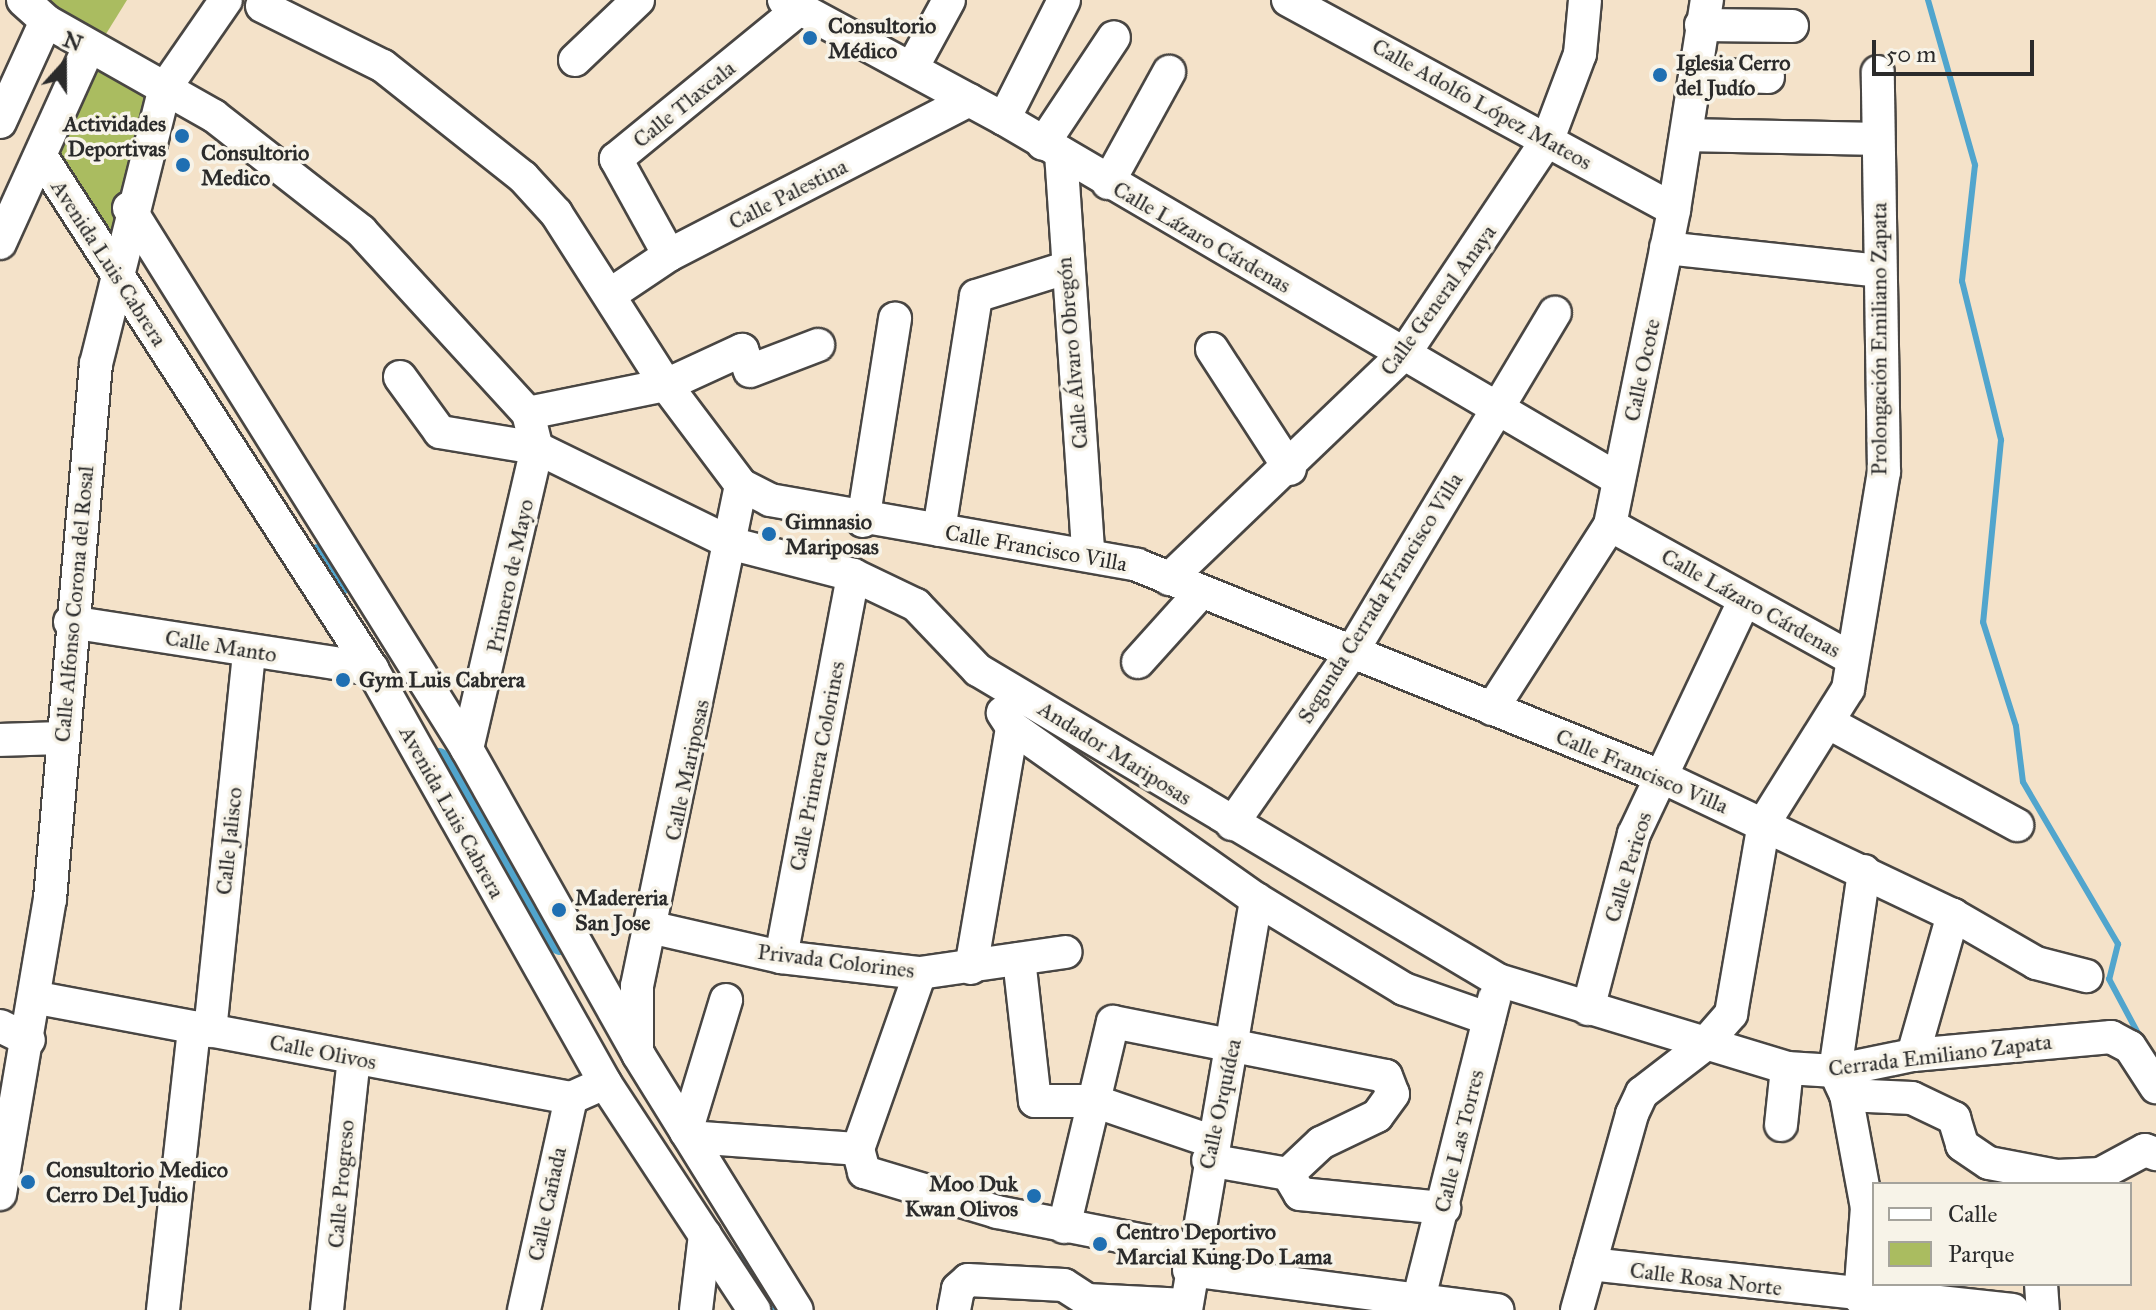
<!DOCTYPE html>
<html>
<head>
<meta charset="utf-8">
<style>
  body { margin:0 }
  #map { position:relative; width:2156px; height:1310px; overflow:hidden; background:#f4e2c9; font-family:"IM FELL Great Primer",serif }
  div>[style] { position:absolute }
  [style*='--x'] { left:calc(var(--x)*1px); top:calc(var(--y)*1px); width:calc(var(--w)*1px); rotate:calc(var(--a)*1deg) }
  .green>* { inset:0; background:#aabc60 }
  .stream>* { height:6px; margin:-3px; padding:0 3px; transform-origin:3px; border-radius:3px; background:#51a5cd }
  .canal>* { height:22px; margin:-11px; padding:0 11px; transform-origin:11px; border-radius:11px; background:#51a5cd }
  .roads { filter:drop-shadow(2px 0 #494643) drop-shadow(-2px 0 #494643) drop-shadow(0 2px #494643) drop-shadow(0 -2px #494643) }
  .minor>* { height:32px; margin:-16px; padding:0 16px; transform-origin:16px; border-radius:16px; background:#fff }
  .dots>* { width:22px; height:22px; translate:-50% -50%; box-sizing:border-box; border:4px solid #f7f3e8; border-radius:50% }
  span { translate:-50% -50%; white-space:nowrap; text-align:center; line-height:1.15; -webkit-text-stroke:7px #f7f3e8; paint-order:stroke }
  .poi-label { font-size:22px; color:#2b2b2b; font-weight:700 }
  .left { translate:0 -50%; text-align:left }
  .right { translate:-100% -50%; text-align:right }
  .street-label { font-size:22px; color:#2b2b2b }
  .legend { position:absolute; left:1872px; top:1182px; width:260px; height:104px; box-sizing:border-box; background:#f7f3e8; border:2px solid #a5a39c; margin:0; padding:10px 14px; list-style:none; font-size:24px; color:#2b2b2b }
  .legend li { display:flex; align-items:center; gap:16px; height:40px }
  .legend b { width:40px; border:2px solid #a5a39c }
  .north { position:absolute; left:24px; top:24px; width:80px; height:80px; -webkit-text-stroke:6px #f7f3e8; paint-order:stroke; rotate:21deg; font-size:22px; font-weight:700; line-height:32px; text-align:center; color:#2b2b2b }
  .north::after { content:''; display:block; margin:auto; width:28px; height:36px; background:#2b2b2b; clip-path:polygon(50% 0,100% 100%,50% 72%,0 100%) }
  .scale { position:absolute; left:1872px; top:40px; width:162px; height:36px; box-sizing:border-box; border:4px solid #2b2b2b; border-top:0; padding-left:10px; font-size:24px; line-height:28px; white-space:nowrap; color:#2b2b2b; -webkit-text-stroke:6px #f7f3e8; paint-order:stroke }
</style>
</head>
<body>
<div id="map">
  <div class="green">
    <div style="clip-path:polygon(37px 0,127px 0,101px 42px)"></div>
    <div style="clip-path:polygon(94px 57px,158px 92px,110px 252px,50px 155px)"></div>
  </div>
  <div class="stream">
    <div style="--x:1928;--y:0;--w:172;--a:74.1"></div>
    <div style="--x:1975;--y:165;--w:117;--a:96.4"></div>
    <div style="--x:1962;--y:281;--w:164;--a:76.2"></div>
    <div style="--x:2001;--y:440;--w:183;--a:95.6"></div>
    <div style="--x:1983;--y:622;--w:109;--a:72.4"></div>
    <div style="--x:2016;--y:726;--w:56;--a:82.9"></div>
    <div style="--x:2023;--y:782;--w:188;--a:59.6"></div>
    <div style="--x:2118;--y:944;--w:36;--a:104"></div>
    <div style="--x:2109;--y:979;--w:68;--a:61.9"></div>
  </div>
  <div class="canal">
    <div style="--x:318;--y:555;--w:38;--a:60"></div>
    <div style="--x:439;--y:759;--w:221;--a:56.8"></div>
    <div style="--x:747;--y:1259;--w:60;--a:58.7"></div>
  </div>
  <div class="roads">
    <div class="minor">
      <div style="--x:23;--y:0;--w:31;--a:42"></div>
      <div style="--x:46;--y:21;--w:193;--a:29.5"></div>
      <div style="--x:214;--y:116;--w:187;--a:38"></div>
      <div style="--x:361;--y:231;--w:247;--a:47.5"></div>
      <div style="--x:528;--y:413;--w:36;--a:76"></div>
      <div style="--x:537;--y:448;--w:309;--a:103.1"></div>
      <div style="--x:784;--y:0;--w:250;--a:28.4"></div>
      <div style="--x:1004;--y:119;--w:712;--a:30.38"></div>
      <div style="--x:1288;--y:0;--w:439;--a:28.5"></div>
      <div style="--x:262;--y:6;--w:135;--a:26.4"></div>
      <div style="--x:383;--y:66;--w:179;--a:38.4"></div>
      <div style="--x:523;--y:177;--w:49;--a:47.5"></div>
      <div style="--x:556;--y:213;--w:204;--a:57.4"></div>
      <div style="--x:666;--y:385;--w:125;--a:53.1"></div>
      <div style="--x:741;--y:485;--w:33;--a:27"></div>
      <div style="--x:770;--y:500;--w:373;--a:10"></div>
      <div style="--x:1137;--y:565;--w:564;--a:21.97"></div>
      <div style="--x:1660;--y:776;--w:324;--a:25.4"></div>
      <div style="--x:1953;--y:915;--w:96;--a:30"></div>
      <div style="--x:2036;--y:963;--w:52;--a:14.6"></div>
      <div style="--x:1701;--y:25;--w:91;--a:0.6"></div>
      <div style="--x:575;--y:60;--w:87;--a:-43.6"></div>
      <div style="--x:912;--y:68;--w:77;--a:-61.4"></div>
      <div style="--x:1695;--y:74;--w:73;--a:2.4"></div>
      <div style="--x:1004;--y:119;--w:133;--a:-63.2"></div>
      <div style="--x:0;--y:122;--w:111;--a:-65.5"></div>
      <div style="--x:1687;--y:135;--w:190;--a:1.2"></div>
      <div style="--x:1043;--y:144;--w:128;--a:-56.4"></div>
      <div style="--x:1061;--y:153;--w:400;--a:86.1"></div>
      <div style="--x:41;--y:156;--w:611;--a:57.17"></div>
      <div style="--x:372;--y:669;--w:475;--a:60.6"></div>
      <div style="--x:605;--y:1083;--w:272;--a:56.7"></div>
      <div style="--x:1108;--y:183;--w:127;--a:-61.2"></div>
      <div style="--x:129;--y:208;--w:638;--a:58"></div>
      <div style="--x:467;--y:749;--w:350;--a:60.7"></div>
      <div style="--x:638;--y:1054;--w:301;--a:58.2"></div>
      <div style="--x:0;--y:243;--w:215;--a:-65.6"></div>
      <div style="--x:1666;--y:248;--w:215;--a:6.1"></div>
      <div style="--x:669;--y:255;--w:110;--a:-118.9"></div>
      <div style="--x:616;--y:159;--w:237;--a:-39.3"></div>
      <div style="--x:611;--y:294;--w:70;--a:-33.9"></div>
      <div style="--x:669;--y:255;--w:338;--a:-27.3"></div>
      <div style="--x:1212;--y:349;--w:143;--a:57"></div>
      <div style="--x:400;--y:377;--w:68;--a:54"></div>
      <div style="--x:440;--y:432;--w:98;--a:9.4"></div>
      <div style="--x:537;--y:448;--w:218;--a:26.1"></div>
      <div style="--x:733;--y:544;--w:124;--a:14.5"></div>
      <div style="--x:853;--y:575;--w:70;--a:25.5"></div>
      <div style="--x:916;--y:605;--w:90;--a:46.4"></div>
      <div style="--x:978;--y:670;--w:605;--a:30.8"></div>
      <div style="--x:1498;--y:980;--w:302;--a:16.9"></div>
      <div style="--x:1787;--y:1068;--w:48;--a:3.6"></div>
      <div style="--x:1835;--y:1071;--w:80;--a:-11.6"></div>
      <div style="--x:1913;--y:1055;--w:199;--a:-5.2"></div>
      <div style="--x:2111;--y:1037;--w:21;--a:28"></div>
      <div style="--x:2130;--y:1047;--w:48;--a:57"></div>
      <div style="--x:528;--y:413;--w:141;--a:-11.5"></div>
      <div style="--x:666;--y:385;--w:84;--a:-24.7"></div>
      <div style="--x:742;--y:350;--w:22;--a:69"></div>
      <div style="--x:750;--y:371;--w:73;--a:-20.9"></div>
      <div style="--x:863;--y:521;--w:205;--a:-81"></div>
      <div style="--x:1610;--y:525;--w:275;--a:28.9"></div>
      <div style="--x:939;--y:530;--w:237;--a:-81"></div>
      <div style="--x:976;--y:296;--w:94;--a:-17.3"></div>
      <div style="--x:1169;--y:579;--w:325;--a:-43.8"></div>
      <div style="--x:1404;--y:354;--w:259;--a:-56.2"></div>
      <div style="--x:1548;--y:139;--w:91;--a:-69.4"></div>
      <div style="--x:1580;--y:54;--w:54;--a:-84.7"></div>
      <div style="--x:70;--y:622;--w:306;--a:8.8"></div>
      <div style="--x:1138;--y:662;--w:94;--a:-48"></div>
      <div style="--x:1492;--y:709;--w:219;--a:-57.3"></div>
      <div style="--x:1610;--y:525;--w:321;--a:-78.5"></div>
      <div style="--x:1674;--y:210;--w:213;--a:-81.1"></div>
      <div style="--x:1831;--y:724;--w:212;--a:28.5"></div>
      <div style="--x:1012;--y:727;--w:299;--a:35.2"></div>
      <div style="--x:1256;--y:899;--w:173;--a:31.3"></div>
      <div style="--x:1404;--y:989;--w:90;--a:19.4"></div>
      <div style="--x:0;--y:740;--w:61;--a:-1.9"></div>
      <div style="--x:1232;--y:824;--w:206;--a:-55.1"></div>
      <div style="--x:1350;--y:655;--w:399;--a:-59.1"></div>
      <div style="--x:654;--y:928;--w:130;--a:12.9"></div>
      <div style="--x:781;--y:957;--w:140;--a:6.6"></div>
      <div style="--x:920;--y:973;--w:147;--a:-8.2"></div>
      <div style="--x:781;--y:957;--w:389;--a:-79.3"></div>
      <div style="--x:1019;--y:959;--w:143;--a:83.6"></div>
      <div style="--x:1035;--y:1101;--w:59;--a:0"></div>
      <div style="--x:1094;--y:1101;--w:124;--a:18.9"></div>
      <div style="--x:971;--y:968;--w:244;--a:-80.3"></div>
      <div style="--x:1012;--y:727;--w:17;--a:-123"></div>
      <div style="--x:920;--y:973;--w:187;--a:109.4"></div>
      <div style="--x:858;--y:1149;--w:24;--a:75"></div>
      <div style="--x:864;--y:1172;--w:139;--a:16.7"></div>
      <div style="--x:997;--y:1212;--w:198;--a:11.1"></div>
      <div style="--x:38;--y:998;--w:542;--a:10.63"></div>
      <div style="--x:571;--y:1098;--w:37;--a:-24"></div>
      <div style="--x:1588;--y:1009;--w:181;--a:-75.3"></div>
      <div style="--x:1634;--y:834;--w:258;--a:-64.7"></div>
      <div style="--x:0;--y:1026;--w:32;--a:26"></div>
      <div style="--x:210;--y:1031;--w:382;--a:-84.1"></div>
      <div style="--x:637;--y:1047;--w:61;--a:-90"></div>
      <div style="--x:637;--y:986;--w:512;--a:-78.27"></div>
      <div style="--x:1913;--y:1055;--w:146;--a:-74.1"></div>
      <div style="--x:1846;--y:1095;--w:66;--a:2.6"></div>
      <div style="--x:1912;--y:1098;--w:47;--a:25.5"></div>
      <div style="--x:1954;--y:1118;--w:28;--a:73"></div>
      <div style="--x:1962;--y:1145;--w:32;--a:34"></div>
      <div style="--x:1989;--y:1163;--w:69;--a:10.8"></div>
      <div style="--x:2057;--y:1176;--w:43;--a:-2.7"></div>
      <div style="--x:2100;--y:1174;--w:51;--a:-28.1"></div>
      <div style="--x:2145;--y:1150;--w:12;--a:20"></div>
      <div style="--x:1781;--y:1125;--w:57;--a:-84"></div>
      <div style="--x:686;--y:1132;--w:138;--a:-73.1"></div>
      <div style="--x:690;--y:1137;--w:168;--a:4.1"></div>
      <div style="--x:1288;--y:1174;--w:23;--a:59"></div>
      <div style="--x:1300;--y:1194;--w:145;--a:5.6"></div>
      <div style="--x:0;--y:1194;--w:299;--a:-80.4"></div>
      <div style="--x:50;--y:899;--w:537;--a:-85.09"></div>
      <div style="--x:96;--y:364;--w:284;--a:-76"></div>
      <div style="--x:165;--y:88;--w:107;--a:-55.3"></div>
      <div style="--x:1064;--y:1227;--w:211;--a:-76.6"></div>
      <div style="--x:1113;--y:1022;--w:278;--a:11.2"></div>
      <div style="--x:1386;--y:1076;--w:19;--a:69"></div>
      <div style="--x:1393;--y:1094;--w:27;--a:126"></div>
      <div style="--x:1377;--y:1116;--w:62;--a:154.3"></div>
      <div style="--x:1321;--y:1143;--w:45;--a:136.8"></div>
      <div style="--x:1288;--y:1174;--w:81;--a:-170.1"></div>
      <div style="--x:1590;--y:1264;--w:425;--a:6.2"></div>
      <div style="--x:1189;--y:1270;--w:311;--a:7.4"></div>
      <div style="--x:2041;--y:1284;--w:26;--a:86"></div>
      <div style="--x:1860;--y:1298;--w:90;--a:-85.6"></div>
      <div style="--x:1867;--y:1208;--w:115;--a:-100.5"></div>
      <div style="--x:1846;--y:1095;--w:26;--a:-115"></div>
      <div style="--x:1835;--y:1071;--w:202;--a:-81.7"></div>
      <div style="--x:163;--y:1310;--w:284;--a:-83.7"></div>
      <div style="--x:327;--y:1310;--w:253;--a:-83.9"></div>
      <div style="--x:524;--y:1310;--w:217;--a:-77.5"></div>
      <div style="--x:696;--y:1310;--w:76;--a:-83.2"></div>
      <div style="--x:954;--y:1310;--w:21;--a:-79"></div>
      <div style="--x:958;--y:1289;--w:13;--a:-42"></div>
      <div style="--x:968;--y:1280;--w:96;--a:3"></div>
      <div style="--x:1064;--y:1285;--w:27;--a:33"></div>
      <div style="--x:1087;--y:1300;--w:99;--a:2.9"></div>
      <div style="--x:1186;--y:1310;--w:417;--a:-80.3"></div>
      <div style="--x:1416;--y:1310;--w:321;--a:-75.9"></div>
      <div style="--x:1577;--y:1310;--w:204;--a:-74.3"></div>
      <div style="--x:1632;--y:1114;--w:23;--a:-65"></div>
      <div style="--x:1642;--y:1093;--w:77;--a:-37.6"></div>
      <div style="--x:1703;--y:1046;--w:43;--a:-48.8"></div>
      <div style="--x:1731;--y:1014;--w:194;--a:-80.2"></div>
      <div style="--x:1764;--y:823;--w:158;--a:-57.9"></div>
      <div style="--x:1848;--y:689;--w:220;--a:-80.6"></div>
      <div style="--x:1884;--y:472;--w:400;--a:-90.9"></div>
    </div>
  </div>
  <div class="dots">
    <div style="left:810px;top:38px;background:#1f6fb2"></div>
    <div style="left:1660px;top:75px;background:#1f6fb2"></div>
    <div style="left:182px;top:136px;background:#1f6fb2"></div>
    <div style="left:183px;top:165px;background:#1f6fb2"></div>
    <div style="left:769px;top:534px;background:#1f6fb2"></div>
    <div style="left:343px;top:680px;background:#1f6fb2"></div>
    <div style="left:559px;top:910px;background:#1f6fb2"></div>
    <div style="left:28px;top:1182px;background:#1f6fb2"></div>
    <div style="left:1034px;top:1196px;background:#1f6fb2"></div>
    <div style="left:1100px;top:1244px;background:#1f6fb2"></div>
  </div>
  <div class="poi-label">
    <span class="left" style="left:828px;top:38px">Consultorio<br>Médico</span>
    <span class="left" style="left:1676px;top:75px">Iglesia Cerro<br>del Judío</span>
    <span class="right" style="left:166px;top:136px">Actividades<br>Deportivas</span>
    <span class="left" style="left:201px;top:165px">Consultorio<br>Medico</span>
    <span class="left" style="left:785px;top:534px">Gimnasio<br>Mariposas</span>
    <span class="left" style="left:359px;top:680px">Gym Luis Cabrera</span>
    <span class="left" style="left:575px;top:910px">Madereria<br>San Jose</span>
    <span class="left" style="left:46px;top:1182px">Consultorio Medico<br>Cerro Del Judio</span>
    <span class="right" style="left:1018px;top:1196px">Moo Duk<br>Kwan Olivos</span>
    <span class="left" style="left:1116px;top:1244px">Centro Deportivo<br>Marcial Kung Do Lama</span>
  </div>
  <div class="street-label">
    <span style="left:684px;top:104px;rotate:-39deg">Calle Tlaxcala</span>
    <span style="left:1482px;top:104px;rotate:29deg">Calle Adolfo López Mateos</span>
    <span style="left:788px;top:194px;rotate:-27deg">Calle Palestina</span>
    <span style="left:1202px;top:237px;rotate:30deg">Calle Lázaro Cárdenas</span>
    <span style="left:109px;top:263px;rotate:57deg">Avenida Luis Cabrera</span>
    <span style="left:1438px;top:300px;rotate:-54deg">Calle General Anaya</span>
    <span style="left:1879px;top:339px;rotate:-90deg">Prolongación Emiliano Zapata</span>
    <span style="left:1072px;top:353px;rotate:-95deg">Calle Álvaro Obregón</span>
    <span style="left:1642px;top:370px;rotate:-78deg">Calle Ocote</span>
    <span style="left:1036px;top:548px;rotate:10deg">Calle Francisco Villa</span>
    <span style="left:510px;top:576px;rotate:-78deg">Primero de Mayo</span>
    <span style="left:1380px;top:598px;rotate:-58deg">Segunda Cerrada Francisco Villa</span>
    <span style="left:1751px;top:603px;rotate:29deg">Calle Lázaro Cárdenas</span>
    <span style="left:74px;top:604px;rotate:-85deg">Calle Alfonso Corona del Rosal</span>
    <span style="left:221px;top:646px;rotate:9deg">Calle Manto</span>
    <span style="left:1115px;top:753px;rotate:32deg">Andador Mariposas</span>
    <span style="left:817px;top:766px;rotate:-79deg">Calle Primera Colorines</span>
    <span style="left:687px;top:770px;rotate:-78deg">Calle Mariposas</span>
    <span style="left:1642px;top:771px;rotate:23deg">Calle Francisco Villa</span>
    <span style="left:452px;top:812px;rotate:61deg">Avenida Luis Cabrera</span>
    <span style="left:229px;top:841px;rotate:-84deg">Calle Jalisco</span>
    <span style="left:1628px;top:867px;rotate:-73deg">Calle Pericos</span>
    <span style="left:836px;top:961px;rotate:7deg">Privada Colorines</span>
    <span style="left:323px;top:1052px;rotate:11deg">Calle Olivos</span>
    <span style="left:1940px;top:1055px;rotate:-7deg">Cerrada Emiliano Zapata</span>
    <span style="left:1220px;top:1104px;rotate:-78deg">Calle Orquídea</span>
    <span style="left:1459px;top:1141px;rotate:-76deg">Calle Las Torres</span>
    <span style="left:341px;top:1184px;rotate:-85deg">Calle Progreso</span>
    <span style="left:547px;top:1204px;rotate:-78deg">Calle Cañada</span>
    <span style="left:1706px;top:1279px;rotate:7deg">Calle Rosa Norte</span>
  </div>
  <ul class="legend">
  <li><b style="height:10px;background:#fff"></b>Calle</li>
  <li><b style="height:22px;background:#aabc60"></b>Parque</li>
  </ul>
  <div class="north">N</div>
  <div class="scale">50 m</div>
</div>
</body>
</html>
